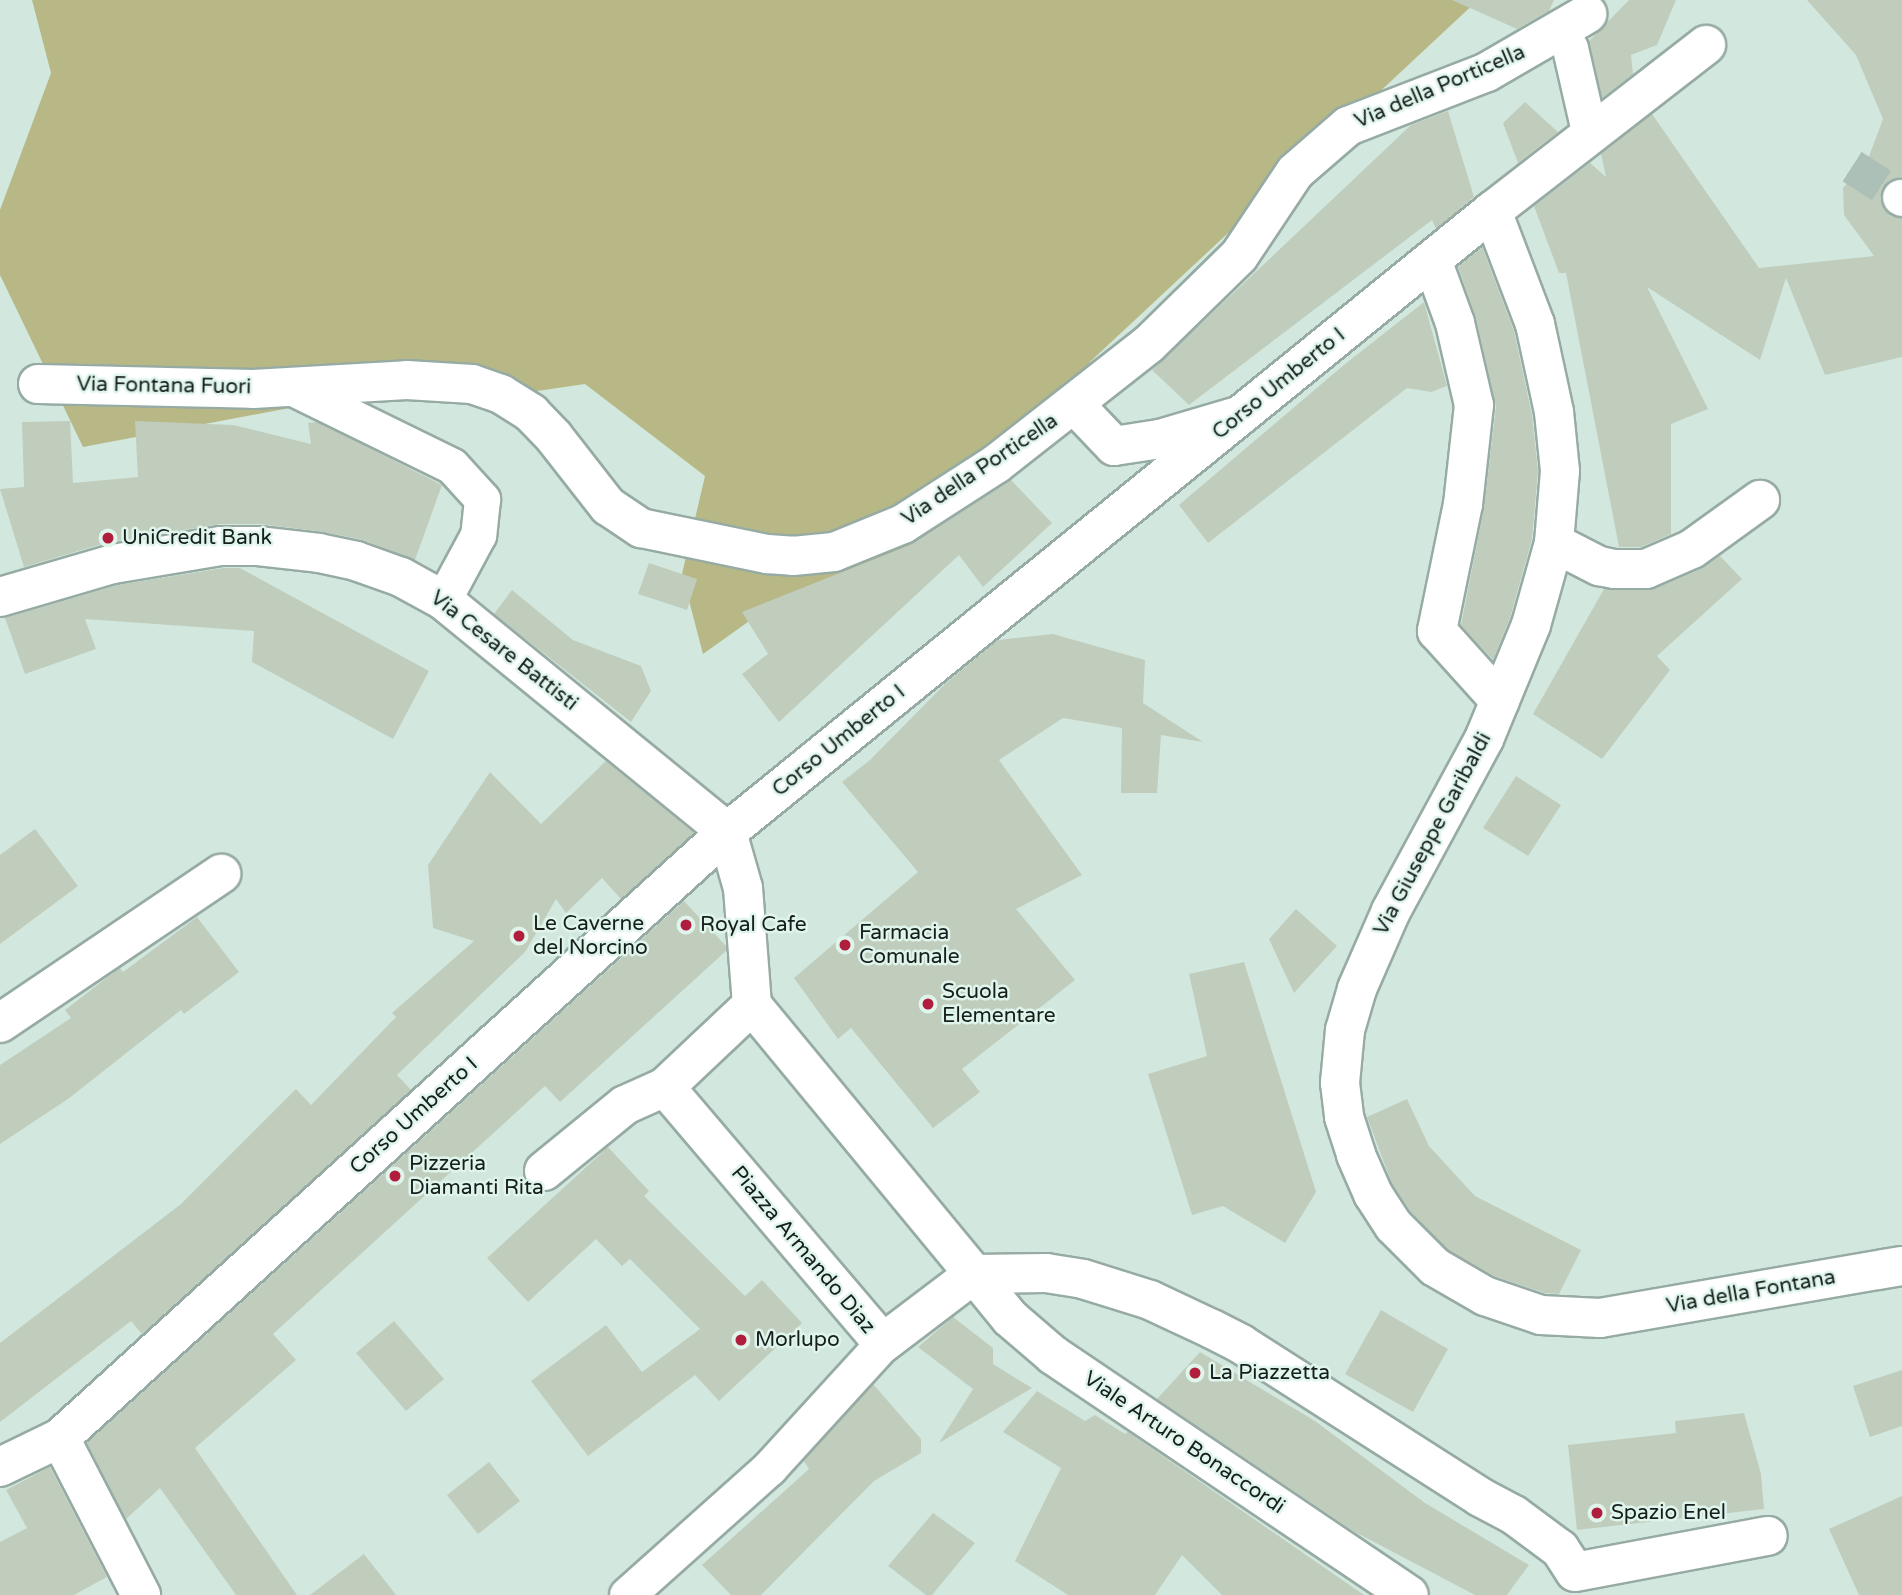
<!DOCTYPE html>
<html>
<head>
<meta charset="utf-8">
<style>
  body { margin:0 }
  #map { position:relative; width:1902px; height:1595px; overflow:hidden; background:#d2e8df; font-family:"Varela Round",sans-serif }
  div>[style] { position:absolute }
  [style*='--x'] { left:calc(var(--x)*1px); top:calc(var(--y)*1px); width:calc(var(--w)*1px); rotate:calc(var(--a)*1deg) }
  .forest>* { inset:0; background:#b7b886 }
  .building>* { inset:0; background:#c0cdbd }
  .pedestrian-tunnel>* { height:35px; margin-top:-17.5px; transform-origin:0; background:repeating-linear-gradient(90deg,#acc0b8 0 35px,transparent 0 53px) }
  .roads { filter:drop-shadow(2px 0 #96aba3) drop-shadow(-2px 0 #96aba3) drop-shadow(0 2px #96aba3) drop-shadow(0 -2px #96aba3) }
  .pedestrian>* { height:35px; margin:-17.5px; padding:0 17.5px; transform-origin:17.5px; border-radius:17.5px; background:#fff }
  .minor>* { height:38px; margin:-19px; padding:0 19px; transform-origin:19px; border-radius:19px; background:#fff }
  .tertiary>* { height:38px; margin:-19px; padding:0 19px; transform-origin:19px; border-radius:19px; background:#fff }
  .dots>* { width:19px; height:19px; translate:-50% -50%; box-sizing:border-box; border:4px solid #dff5ec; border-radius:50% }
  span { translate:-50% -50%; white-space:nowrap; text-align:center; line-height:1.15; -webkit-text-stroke:5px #dff5ec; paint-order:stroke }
  .street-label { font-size:21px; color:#161e1b }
  .poi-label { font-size:21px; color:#161e1b }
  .left { translate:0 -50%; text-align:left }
</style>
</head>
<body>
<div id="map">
  <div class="forest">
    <div style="clip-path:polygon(32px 0,1478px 0,1092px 360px,868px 608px,769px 607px,703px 654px,682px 574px,705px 476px,585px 384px,490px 398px,385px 390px,83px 447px,0 275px,0 210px,51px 73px)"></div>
  </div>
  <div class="building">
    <div style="clip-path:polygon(1452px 0,1554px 0,1549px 11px,1517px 29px)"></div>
    <div style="clip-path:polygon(1629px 0,1676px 0,1657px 45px,1631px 55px,1633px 74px,1602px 98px,1589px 41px)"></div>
    <div style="clip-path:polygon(1807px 0,1902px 0,1902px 177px,1888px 181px,1880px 198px,1884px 209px,1902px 218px,1902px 357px,1825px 375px,1786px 278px,1760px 360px,1647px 287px,1708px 409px,1671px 424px,1671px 534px,1641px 547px,1619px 547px,1566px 273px,1559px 273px,1534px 206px,1590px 163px,1606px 177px,1601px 154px,1652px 114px,1759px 268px,1874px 256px,1844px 215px,1843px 188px,1868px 159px,1883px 119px,1856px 55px)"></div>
    <div style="clip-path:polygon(1525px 102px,1558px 132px,1518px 163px,1503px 123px)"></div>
    <div style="clip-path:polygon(1448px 111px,1474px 197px,1436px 229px,1432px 220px,1189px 405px,1152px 370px,1411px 125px)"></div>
    <div style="clip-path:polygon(1482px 247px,1514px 331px,1532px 415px,1538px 471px,1532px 539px,1510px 618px,1493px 660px,1461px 625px,1484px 508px,1496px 407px,1476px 318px,1458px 267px)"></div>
    <div style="clip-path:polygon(1424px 302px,1447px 386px,1431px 392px,1407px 388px,1208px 543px,1179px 505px,1345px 364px)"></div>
    <div style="clip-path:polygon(70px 421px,73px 483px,138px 477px,135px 421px,233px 425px,311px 444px,308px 423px,318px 422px,442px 485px,415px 560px,363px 540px,324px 532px,260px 524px,221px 524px,109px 542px,24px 567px,0 489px,24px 487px,22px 422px)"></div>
    <div style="clip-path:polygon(1011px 480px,1052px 523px,983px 587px,959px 555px,779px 722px,742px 674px,768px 654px,742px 612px,910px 545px)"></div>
    <div style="clip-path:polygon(1720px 556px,1742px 579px,1657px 656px,1670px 670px,1602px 759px,1533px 714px,1604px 589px,1654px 589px,1701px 569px)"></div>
    <div style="clip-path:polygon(649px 563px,697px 579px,687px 610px,638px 594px)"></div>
    <div style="clip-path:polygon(223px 568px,240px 568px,429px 671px,393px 739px,252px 662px,254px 631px,85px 619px,96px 649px,25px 674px,5px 618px,118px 585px)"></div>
    <div style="clip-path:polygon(512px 590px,573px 640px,641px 666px,651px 691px,631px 722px,494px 614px)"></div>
    <div style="clip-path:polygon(1053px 634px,1145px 660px,1143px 703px,1203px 742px,1161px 735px,1157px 793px,1121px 793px,1122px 728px,1063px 718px,999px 760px,1082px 875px,1016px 909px,1075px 980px,962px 1069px,980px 1092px,933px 1128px,851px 1028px,838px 1039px,794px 978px,918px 872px,842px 782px,870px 760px,947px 682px,998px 640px)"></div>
    <div style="clip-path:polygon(606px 761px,694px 833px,621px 899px,602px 878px,566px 913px,556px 899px,525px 952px,397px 1075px,411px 1090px,142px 1334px,131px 1321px,0 1422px,0 1343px,181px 1204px,296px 1089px,311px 1105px,396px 1017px,392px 1013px,474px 941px,433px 928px,428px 865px,490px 772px,541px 824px)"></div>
    <div style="clip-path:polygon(1516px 776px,1561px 805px,1528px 856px,1483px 828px)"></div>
    <div style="clip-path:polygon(35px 829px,78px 886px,0 944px,0 855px)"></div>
    <div style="clip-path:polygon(684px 901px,726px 946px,726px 951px,560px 1102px,545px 1086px,273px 1334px,296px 1360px,195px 1448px,297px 1595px,236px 1595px,160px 1488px,126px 1519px,87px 1443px)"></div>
    <div style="clip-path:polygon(1296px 909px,1337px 946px,1294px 993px,1269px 939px)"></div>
    <div style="clip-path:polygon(197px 917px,239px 972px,184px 1014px,181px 1010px,68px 1099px,0 1144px,0 1065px,71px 1018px,65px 1010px,109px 976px,120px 968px,123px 972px)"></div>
    <div style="clip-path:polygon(1244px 962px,1316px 1192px,1285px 1243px,1223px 1206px,1192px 1215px,1148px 1074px,1207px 1056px,1189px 974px)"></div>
    <div style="clip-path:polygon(1407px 1099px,1429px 1146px,1475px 1196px,1581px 1250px,1559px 1294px,1545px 1293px,1494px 1276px,1448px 1250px,1411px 1212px,1392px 1184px,1367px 1117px)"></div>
    <div style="clip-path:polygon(608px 1147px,649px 1191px,644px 1196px,745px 1296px,762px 1280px,802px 1323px,719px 1401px,695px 1375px,588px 1456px,531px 1381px,606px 1325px,642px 1372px,700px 1329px,630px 1259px,622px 1266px,596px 1239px,528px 1302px,487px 1258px)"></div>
    <div style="clip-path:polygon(1381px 1310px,1448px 1349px,1413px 1412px,1345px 1374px)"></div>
    <div style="clip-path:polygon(953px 1317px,993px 1348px,993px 1364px,1032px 1388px,939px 1443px,973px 1389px,918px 1347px)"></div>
    <div style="clip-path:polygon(394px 1321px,444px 1379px,406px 1411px,356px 1353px)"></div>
    <div style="clip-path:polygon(1200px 1352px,1315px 1421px,1425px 1503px,1529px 1565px,1507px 1595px,1475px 1595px,1355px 1532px,1157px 1399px)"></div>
    <div style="clip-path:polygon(1902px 1370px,1902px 1426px,1870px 1437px,1853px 1386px)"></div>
    <div style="clip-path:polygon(873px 1384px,921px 1439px,921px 1453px,874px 1481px,761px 1595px,731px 1595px,702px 1565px,809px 1469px,803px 1460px)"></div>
    <div style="clip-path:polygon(1037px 1391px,1085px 1421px,1095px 1415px,1125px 1434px,1128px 1432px,1364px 1595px,1222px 1595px,1182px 1555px,1155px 1595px,1068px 1595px,1015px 1561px,1061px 1468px,1003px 1432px)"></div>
    <div style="clip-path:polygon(1744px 1413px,1761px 1474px,1764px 1509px,1577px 1530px,1568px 1445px,1676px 1433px,1675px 1421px)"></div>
    <div style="clip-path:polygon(489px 1462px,520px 1501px,478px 1534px,447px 1495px)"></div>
    <div style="clip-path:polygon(50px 1467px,107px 1577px,74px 1595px,0 1595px,0 1542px,27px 1528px,6px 1490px)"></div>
    <div style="clip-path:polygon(1902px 1496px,1902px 1595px,1859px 1595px,1829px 1529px)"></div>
    <div style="clip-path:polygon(933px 1513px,975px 1543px,932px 1595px,926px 1595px,888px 1566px)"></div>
    <div style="clip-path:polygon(364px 1554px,396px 1595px,310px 1595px)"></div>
  </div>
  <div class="pedestrian-tunnel">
    <div style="--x:1852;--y:166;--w:57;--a:32.9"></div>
  </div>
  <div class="roads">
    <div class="pedestrian">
      <div style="--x:1562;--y:31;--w:19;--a:65"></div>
      <div style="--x:1570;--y:48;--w:89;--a:77.1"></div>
      <div style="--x:1900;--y:197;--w:2;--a:27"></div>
      <div style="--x:291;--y:387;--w:179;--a:26.1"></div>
      <div style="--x:452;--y:466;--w:45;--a:47.7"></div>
      <div style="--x:482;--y:499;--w:36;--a:96"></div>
      <div style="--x:478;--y:535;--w:74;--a:118.3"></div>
      <div style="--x:627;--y:1595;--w:191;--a:-41.8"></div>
      <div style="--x:769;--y:1468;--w:169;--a:-47.6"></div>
    </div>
    <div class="minor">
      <div style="--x:1492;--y:211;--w:121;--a:69.2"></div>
      <div style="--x:1535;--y:324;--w:90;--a:77.8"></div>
      <div style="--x:1554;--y:412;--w:59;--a:84.2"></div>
      <div style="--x:1560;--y:471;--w:72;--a:94.8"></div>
      <div style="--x:1554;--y:543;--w:85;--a:105.7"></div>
      <div style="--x:1531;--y:625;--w:123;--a:112.4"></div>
      <div style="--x:1484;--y:739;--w:196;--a:118.4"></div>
      <div style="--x:1391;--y:911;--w:85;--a:113.6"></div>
      <div style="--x:1357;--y:989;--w:43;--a:106.3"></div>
      <div style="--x:1345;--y:1030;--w:53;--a:95.4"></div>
      <div style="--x:1340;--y:1083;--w:34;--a:83"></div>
      <div style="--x:1344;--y:1117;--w:40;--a:72"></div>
      <div style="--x:1356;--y:1155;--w:43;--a:66.4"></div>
      <div style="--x:1373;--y:1194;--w:38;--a:57"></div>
      <div style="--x:1394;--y:1226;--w:58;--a:45"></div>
      <div style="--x:1435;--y:1267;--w:58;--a:30.1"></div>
      <div style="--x:1485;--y:1296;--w:59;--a:18.7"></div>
      <div style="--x:1541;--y:1315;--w:59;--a:2.9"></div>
      <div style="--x:1600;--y:1318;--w:306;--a:-9.8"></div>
      <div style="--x:1432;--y:260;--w:67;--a:69.9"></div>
      <div style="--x:1455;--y:323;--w:84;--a:77"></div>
      <div style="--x:1474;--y:405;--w:100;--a:96.3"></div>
      <div style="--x:1463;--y:504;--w:130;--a:101.6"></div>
      <div style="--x:1437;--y:631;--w:94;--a:48"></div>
      <div style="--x:38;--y:384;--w:215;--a:1.3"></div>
      <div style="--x:253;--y:389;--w:154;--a:-3.3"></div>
      <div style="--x:407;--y:380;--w:65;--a:3.5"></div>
      <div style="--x:472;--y:384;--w:31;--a:19"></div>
      <div style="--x:501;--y:394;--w:36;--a:32"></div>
      <div style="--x:531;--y:413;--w:33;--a:46"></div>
      <div style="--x:554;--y:437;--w:88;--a:52"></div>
      <div style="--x:608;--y:506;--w:40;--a:34"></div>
      <div style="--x:641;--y:528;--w:129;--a:11.7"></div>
      <div style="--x:767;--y:554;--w:26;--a:4"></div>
      <div style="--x:793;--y:556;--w:41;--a:-5.6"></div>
      <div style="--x:834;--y:552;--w:74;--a:-22.1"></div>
      <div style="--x:903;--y:524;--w:111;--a:-32.8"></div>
      <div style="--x:996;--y:464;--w:194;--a:-38.1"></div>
      <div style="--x:1149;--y:344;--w:126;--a:-44.4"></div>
      <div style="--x:1239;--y:256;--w:101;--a:-56.3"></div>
      <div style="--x:1295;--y:172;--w:70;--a:-41"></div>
      <div style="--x:1348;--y:126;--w:149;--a:-21.2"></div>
      <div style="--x:1487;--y:72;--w:116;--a:-30.1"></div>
      <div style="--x:1074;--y:404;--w:58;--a:46.4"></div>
      <div style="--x:1114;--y:446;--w:47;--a:-8.7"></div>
      <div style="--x:1160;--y:439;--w:84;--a:-16.5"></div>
      <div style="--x:1554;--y:543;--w:51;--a:27.1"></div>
      <div style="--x:1599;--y:566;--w:15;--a:11"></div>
      <div style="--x:1614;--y:569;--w:32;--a:0"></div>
      <div style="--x:1646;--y:569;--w:50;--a:-23.5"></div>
      <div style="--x:1692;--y:549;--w:84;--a:-35.8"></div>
      <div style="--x:752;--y:1005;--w:349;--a:50.5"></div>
      <div style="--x:974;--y:1274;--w:72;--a:-0.8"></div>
      <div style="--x:1046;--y:1273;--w:37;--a:9"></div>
      <div style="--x:1083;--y:1279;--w:70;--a:17.4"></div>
      <div style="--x:1150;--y:1300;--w:68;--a:25.1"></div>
      <div style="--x:1212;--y:1329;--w:33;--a:27"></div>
      <div style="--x:1241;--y:1344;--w:284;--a:32.6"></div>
      <div style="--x:1480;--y:1497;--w:38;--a:28"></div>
      <div style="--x:1514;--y:1515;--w:57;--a:36.5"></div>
      <div style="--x:1560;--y:1549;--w:27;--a:57"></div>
      <div style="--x:0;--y:1023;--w:267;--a:-34"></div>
      <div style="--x:544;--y:1171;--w:104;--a:-39.2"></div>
      <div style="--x:625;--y:1105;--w:44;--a:-24.2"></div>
      <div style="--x:60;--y:1438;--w:177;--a:62.7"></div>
      <div style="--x:1575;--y:1572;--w:196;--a:-10.6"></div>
    </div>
    <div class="tertiary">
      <div style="--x:0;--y:597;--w:118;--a:-16.3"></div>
      <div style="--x:113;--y:564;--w:109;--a:-9.5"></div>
      <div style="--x:221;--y:546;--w:37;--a:0"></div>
      <div style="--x:258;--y:546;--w:61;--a:6.5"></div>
      <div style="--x:319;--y:553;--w:38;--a:12"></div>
      <div style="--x:356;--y:561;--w:48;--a:19.6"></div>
      <div style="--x:401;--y:577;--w:48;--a:28.7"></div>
      <div style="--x:443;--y:600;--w:367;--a:39.2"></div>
      <div style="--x:727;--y:832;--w:58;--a:74.1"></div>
      <div style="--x:743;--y:888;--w:117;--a:85.6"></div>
      <div style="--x:752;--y:1005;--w:120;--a:136.7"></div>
      <div style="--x:665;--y:1087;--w:336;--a:49.6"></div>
      <div style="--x:883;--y:1343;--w:114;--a:-37.2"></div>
      <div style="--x:974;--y:1274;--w:57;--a:50.7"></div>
      <div style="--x:1010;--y:1318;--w:57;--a:40.7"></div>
      <div style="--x:1053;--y:1355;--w:429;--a:34"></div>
      <div style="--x:0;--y:1467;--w:67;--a:-25.8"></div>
      <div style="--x:60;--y:1438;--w:901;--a:-42.26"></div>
      <div style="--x:727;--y:832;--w:985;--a:-39.07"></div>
      <div style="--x:1492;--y:211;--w:271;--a:-37.8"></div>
    </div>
  </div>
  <div class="dots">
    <div style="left:108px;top:538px;background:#b11e3d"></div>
    <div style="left:686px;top:925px;background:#b11e3d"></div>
    <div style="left:519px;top:936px;background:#b11e3d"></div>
    <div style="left:845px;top:945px;background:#b11e3d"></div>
    <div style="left:928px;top:1004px;background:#b11e3d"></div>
    <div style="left:395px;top:1176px;background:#b11e3d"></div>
    <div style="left:741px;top:1340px;background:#b11e3d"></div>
    <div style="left:1195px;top:1373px;background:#b11e3d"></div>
    <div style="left:1597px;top:1513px;background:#b11e3d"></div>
  </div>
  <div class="street-label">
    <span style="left:1440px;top:87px;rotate:-23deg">Via della Porticella</span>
    <span style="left:1279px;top:384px;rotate:-39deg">Corso Umberto I</span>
    <span style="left:164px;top:386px;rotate:1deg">Via Fontana Fuori</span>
    <span style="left:980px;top:470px;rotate:-34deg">Via della Porticella</span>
    <span style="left:504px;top:651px;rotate:38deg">Via Cesare Battisti</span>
    <span style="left:839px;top:741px;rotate:-39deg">Corso Umberto I</span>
    <span style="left:1433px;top:834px;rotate:-62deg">Via Giuseppe Garibaldi</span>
    <span style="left:414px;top:1116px;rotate:-42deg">Corso Umberto I</span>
    <span style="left:803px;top:1250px;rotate:50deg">Piazza Armando Diaz</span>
    <span style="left:1751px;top:1292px;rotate:-10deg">Via della Fontana</span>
    <span style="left:1184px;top:1443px;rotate:34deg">Viale Arturo Bonaccordi</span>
  </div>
  <div class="poi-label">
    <span class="left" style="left:122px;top:538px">UniCredit Bank</span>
    <span class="left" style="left:533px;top:936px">Le Caverne<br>del Norcino</span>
    <span class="left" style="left:700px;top:925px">Royal Cafe</span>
    <span class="left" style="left:859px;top:945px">Farmacia<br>Comunale</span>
    <span class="left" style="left:942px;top:1004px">Scuola<br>Elementare</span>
    <span class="left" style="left:409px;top:1176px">Pizzeria<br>Diamanti Rita</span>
    <span class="left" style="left:755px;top:1340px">Morlupo</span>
    <span class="left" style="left:1209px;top:1373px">La Piazzetta</span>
    <span class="left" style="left:1611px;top:1513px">Spazio Enel</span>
  </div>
</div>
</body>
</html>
